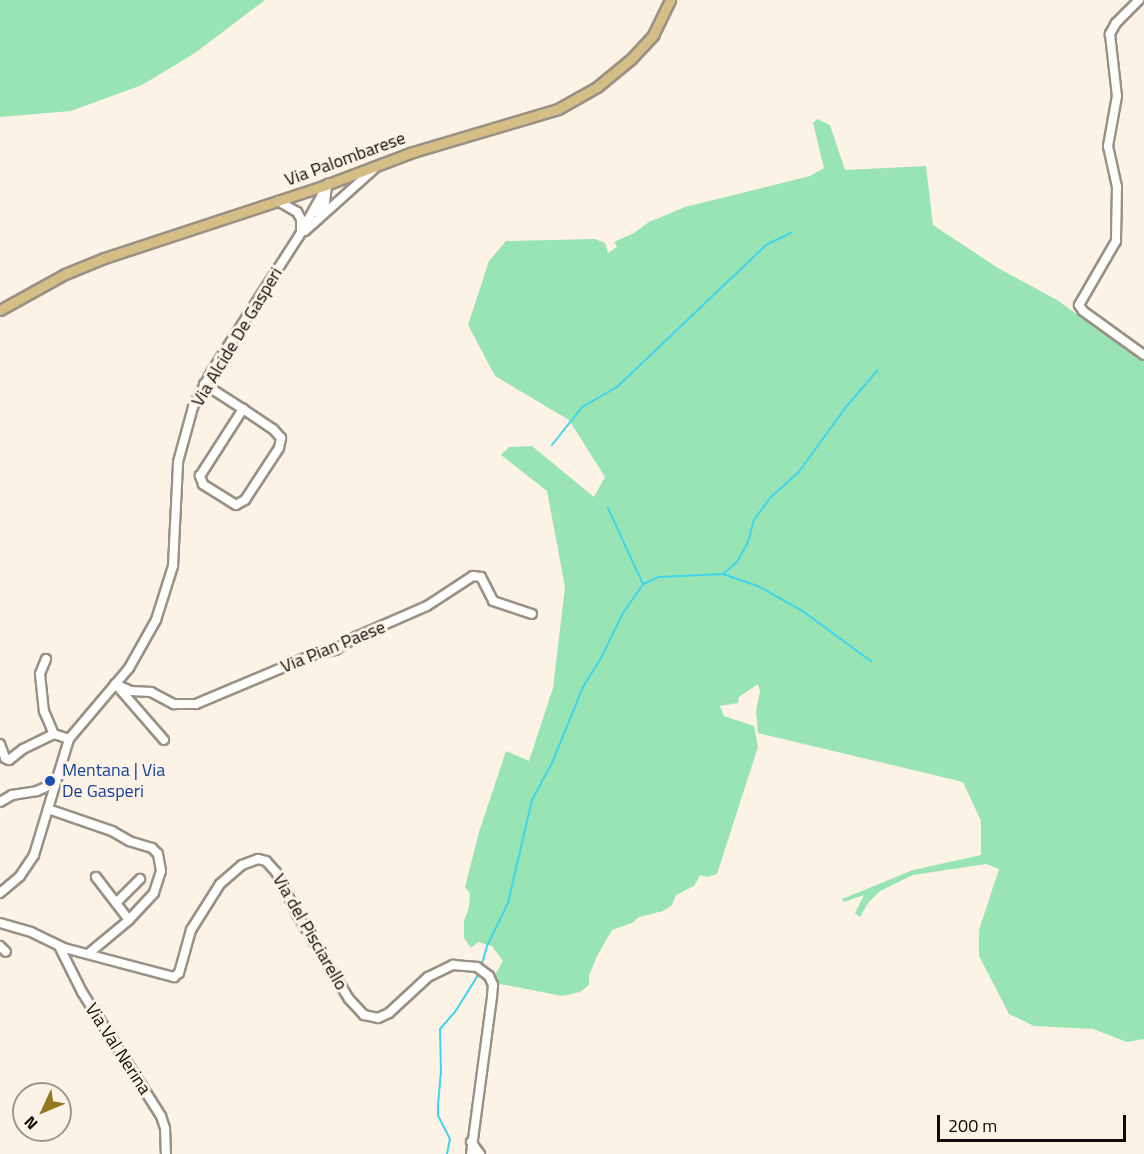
<!DOCTYPE html>
<html>
<head>
<meta charset="utf-8">
<style>
  body { margin:0 }
  #map { position:relative; width:1144px; height:1154px; overflow:hidden; background:#fdf2e6; font-family:"Titillium Web",sans-serif }
  div>[style] { position:absolute }
  [style*='--x'] { left:calc(var(--x)*1px); top:calc(var(--y)*1px); width:calc(var(--w)*1px); rotate:calc(var(--a)*1deg) }
  .green>* { inset:0; background:#99e4b4 }
  .stream>* { height:2px; margin:-1px; padding:0 1px; transform-origin:1px; border-radius:1px; background:#40d5ed }
  .roads { filter:drop-shadow(2px 0 #9a9185) drop-shadow(-2px 0 #9a9185) drop-shadow(0 2px #9a9185) drop-shadow(0 -2px #9a9185) }
  .minor>* { height:8px; margin:-4px; padding:0 4px; transform-origin:4px; border-radius:4px; background:#fff }
  .major>* { height:9px; margin:-4.5px; padding:0 4.5px; transform-origin:4.5px; border-radius:4.5px; background:#d5be85 }
  .dots>* { width:16px; height:16px; translate:-50% -50%; box-sizing:border-box; border:3px solid #fdf2e6; border-radius:50% }
  span { translate:-50% -50%; white-space:nowrap; text-align:center; line-height:1.15; -webkit-text-stroke:6px #fdf2e6; paint-order:stroke }
  .street-label { font-size:18px; color:#0e0b07 }
  .transit-label { font-size:18px; color:#164399 }
  .left { translate:0 -50%; text-align:left }
  .north { position:absolute; left:12px; top:1082px; width:60px; height:60px; box-sizing:border-box; background:#fdf2e6; border:2px solid #9d968d; border-radius:50%; rotate:226deg; font-size:16px; font-weight:700; line-height:24px; text-align:center; color:#0e0b07 }
  .north::after { content:''; display:block; margin:auto; width:21px; height:27px; background:#947820; clip-path:polygon(50% 0,100% 100%,50% 72%,0 100%) }
  .scale { position:absolute; left:937px; top:1115px; width:189px; height:27px; box-sizing:border-box; border:3px solid #0e0b07; border-top:0; padding-left:8px; font-size:18px; line-height:21px; white-space:nowrap; color:#0e0b07; -webkit-text-stroke:4px #fdf2e6; paint-order:stroke }
</style>
</head>
<body>
<div id="map">
  <div class="green">
    <div style="clip-path:polygon(0 0,265px 0,195px 53px,142px 85px,71px 111px,0 117px)"></div>
    <div style="clip-path:polygon(817px 119px,830px 125px,845px 170px,926px 166px,933px 225px,998px 268px,1057px 300px,1144px 362px,1144px 1039px,1127px 1042px,1093px 1029px,1034px 1026px,1009px 1014px,979px 956px,979px 930px,999px 869px,986px 864px,913px 875px,880px 891px,868px 903px,860px 917px,855px 913px,864px 895px,844px 902px,842px 899px,913px 870px,981px 855px,981px 821px,963px 782px,758px 733px,756px 711px,760px 691px,758px 684px,739px 697px,738px 703px,720px 706px,724px 716px,754px 726px,758px 747px,717px 874px,707px 877px,700px 875px,694px 886px,676px 895px,672px 905px,663px 911px,639px 917px,632px 923px,612px 930px,597px 956px,589px 976px,589px 985px,580px 992px,562px 996px,500px 984px,493px 986px,495px 975px,503px 961px,492px 946px,478px 942px,471px 948px,464px 938px,464px 921px,469px 907px,470px 894px,465px 887px,479px 832px,506px 751px,529px 761px,553px 688px,565px 587px,547px 491px,501px 455px,509px 447px,532px 446px,594px 497px,605px 477px,569px 420px,495px 376px,468px 325px,489px 261px,506px 241px,595px 239px,605px 243px,608px 253px,617px 247px,614px 242px,634px 233px,649px 222px,685px 207px,810px 176px,824px 168px,813px 123px)"></div>
  </div>
  <div class="stream">
    <div style="--x:552;--y:445;--w:48;--a:-51.7"></div>
    <div style="--x:582;--y:407;--w:40;--a:-29.7"></div>
    <div style="--x:617;--y:387;--w:206;--a:-43.6"></div>
    <div style="--x:766;--y:245;--w:28;--a:-26"></div>
    <div style="--x:608;--y:508;--w:84;--a:65.3"></div>
    <div style="--x:723;--y:574;--w:18;--a:-41"></div>
    <div style="--x:737;--y:562;--w:23;--a:-61"></div>
    <div style="--x:748;--y:542;--w:23;--a:-75"></div>
    <div style="--x:754;--y:520;--w:29;--a:-54"></div>
    <div style="--x:771;--y:497;--w:36;--a:-42"></div>
    <div style="--x:798;--y:473;--w:82;--a:-54"></div>
    <div style="--x:846;--y:407;--w:48;--a:-49.3"></div>
    <div style="--x:481;--y:967;--w:22;--a:-74"></div>
    <div style="--x:487;--y:946;--w:48;--a:-64"></div>
    <div style="--x:508;--y:903;--w:106;--a:-76.9"></div>
    <div style="--x:532;--y:800;--w:42;--a:-61.6"></div>
    <div style="--x:552;--y:763;--w:82;--a:-67.8"></div>
    <div style="--x:583;--y:687;--w:36;--a:-58"></div>
    <div style="--x:602;--y:656;--w:48;--a:-64"></div>
    <div style="--x:623;--y:613;--w:35;--a:-55"></div>
    <div style="--x:643;--y:584;--w:17;--a:-24"></div>
    <div style="--x:659;--y:577;--w:64;--a:-2.7"></div>
    <div style="--x:723;--y:574;--w:39;--a:19"></div>
    <div style="--x:760;--y:587;--w:51;--a:29.6"></div>
    <div style="--x:804;--y:612;--w:84;--a:36.3"></div>
    <div style="--x:447;--y:1154;--w:15;--a:-79"></div>
    <div style="--x:450;--y:1139;--w:27;--a:-117"></div>
    <div style="--x:438;--y:1115;--w:10;--a:-90"></div>
    <div style="--x:438;--y:1105;--w:32;--a:-85"></div>
    <div style="--x:441;--y:1073;--w:44;--a:-91.3"></div>
    <div style="--x:440;--y:1029;--w:23;--a:-49"></div>
    <div style="--x:455;--y:1012;--w:47;--a:-58"></div>
  </div>
  <div class="roads">
    <div class="minor">
      <div style="--x:1139;--y:0;--w:33;--a:135"></div>
      <div style="--x:1116;--y:23;--w:13;--a:119"></div>
      <div style="--x:1110;--y:34;--w:62;--a:83.6"></div>
      <div style="--x:1117;--y:96;--w:51;--a:100.2"></div>
      <div style="--x:1108;--y:146;--w:42;--a:77.6"></div>
      <div style="--x:1117;--y:187;--w:54;--a:91.1"></div>
      <div style="--x:1116;--y:241;--w:74;--a:120"></div>
      <div style="--x:1079;--y:305;--w:7;--a:56"></div>
      <div style="--x:1083;--y:311;--w:75;--a:35.8"></div>
      <div style="--x:278;--y:201;--w:22;--a:30"></div>
      <div style="--x:297;--y:212;--w:8;--a:60"></div>
      <div style="--x:301;--y:219;--w:10;--a:90"></div>
      <div style="--x:319;--y:214;--w:13;--a:-63"></div>
      <div style="--x:325;--y:202;--w:16;--a:-83"></div>
      <div style="--x:305;--y:231;--w:93;--a:-41.9"></div>
      <div style="--x:204;--y:384;--w:46;--a:32.7"></div>
      <div style="--x:243;--y:409;--w:36;--a:34"></div>
      <div style="--x:273;--y:429;--w:12;--a:48"></div>
      <div style="--x:281;--y:438;--w:10;--a:101"></div>
      <div style="--x:279;--y:448;--w:62;--a:123.2"></div>
      <div style="--x:245;--y:500;--w:10;--a:151"></div>
      <div style="--x:236;--y:505;--w:39;--a:-148"></div>
      <div style="--x:203;--y:484;--w:9;--a:-111"></div>
      <div style="--x:200;--y:476;--w:80;--a:-57.3"></div>
      <div style="--x:46;--y:659;--w:16;--a:112"></div>
      <div style="--x:40;--y:674;--w:37;--a:84"></div>
      <div style="--x:44;--y:711;--w:25;--a:67"></div>
      <div style="--x:54;--y:734;--w:16;--a:18"></div>
      <div style="--x:115;--y:684;--w:17;--a:24"></div>
      <div style="--x:131;--y:691;--w:20;--a:3"></div>
      <div style="--x:151;--y:692;--w:26;--a:28"></div>
      <div style="--x:174;--y:704;--w:22;--a:0"></div>
      <div style="--x:196;--y:704;--w:129;--a:-22.8"></div>
      <div style="--x:315;--y:654;--w:20;--a:-11"></div>
      <div style="--x:335;--y:650;--w:25;--a:-32"></div>
      <div style="--x:356;--y:637;--w:77;--a:-23.6"></div>
      <div style="--x:427;--y:606;--w:55;--a:-33.1"></div>
      <div style="--x:473;--y:576;--w:8;--a:7"></div>
      <div style="--x:481;--y:577;--w:27;--a:63"></div>
      <div style="--x:493;--y:601;--w:41;--a:18.4"></div>
      <div style="--x:118;--y:687;--w:70;--a:49"></div>
      <div style="--x:0;--y:744;--w:15;--a:70"></div>
      <div style="--x:5;--y:758;--w:4;--a:27"></div>
      <div style="--x:9;--y:760;--w:18;--a:-38"></div>
      <div style="--x:23;--y:749;--w:34;--a:-26"></div>
      <div style="--x:0;--y:802;--w:14;--a:-30"></div>
      <div style="--x:12;--y:795;--w:25;--a:-9"></div>
      <div style="--x:37;--y:791;--w:20;--a:-24"></div>
      <div style="--x:48;--y:809;--w:68;--a:19"></div>
      <div style="--x:112;--y:831;--w:20;--a:30"></div>
      <div style="--x:129;--y:841;--w:24;--a:17"></div>
      <div style="--x:152;--y:848;--w:8;--a:45"></div>
      <div style="--x:158;--y:854;--w:17;--a:80"></div>
      <div style="--x:161;--y:871;--w:23;--a:108"></div>
      <div style="--x:154;--y:893;--w:37;--a:133"></div>
      <div style="--x:129;--y:920;--w:53;--a:140.3"></div>
      <div style="--x:96;--y:877;--w:54;--a:52.5"></div>
      <div style="--x:0;--y:893;--w:26;--a:-40"></div>
      <div style="--x:20;--y:876;--w:25;--a:-56"></div>
      <div style="--x:34;--y:855;--w:121;--a:-73.2"></div>
      <div style="--x:69;--y:739;--w:93;--a:-49.8"></div>
      <div style="--x:129;--y:668;--w:55;--a:-60.6"></div>
      <div style="--x:156;--y:620;--w:57;--a:-72.5"></div>
      <div style="--x:173;--y:566;--w:104;--a:-87.2"></div>
      <div style="--x:178;--y:462;--w:57;--a:-74.7"></div>
      <div style="--x:193;--y:407;--w:41;--a:-62.2"></div>
      <div style="--x:212;--y:371;--w:161;--a:-57.2"></div>
      <div style="--x:299;--y:236;--w:60;--a:-60.9"></div>
      <div style="--x:116;--y:903;--w:34;--a:-45"></div>
      <div style="--x:0;--y:923;--w:32;--a:16"></div>
      <div style="--x:31;--y:932;--w:37;--a:26"></div>
      <div style="--x:64;--y:948;--w:114;--a:14.8"></div>
      <div style="--x:174;--y:977;--w:6;--a:-39"></div>
      <div style="--x:179;--y:973;--w:45;--a:-74.4"></div>
      <div style="--x:191;--y:930;--w:54;--a:-57.8"></div>
      <div style="--x:220;--y:884;--w:29;--a:-41"></div>
      <div style="--x:242;--y:865;--w:17;--a:-21"></div>
      <div style="--x:258;--y:859;--w:8;--a:14"></div>
      <div style="--x:266;--y:861;--w:15;--a:48"></div>
      <div style="--x:276;--y:872;--w:49;--a:63.4"></div>
      <div style="--x:298;--y:916;--w:97;--a:58.4"></div>
      <div style="--x:349;--y:999;--w:22;--a:47"></div>
      <div style="--x:364;--y:1015;--w:14;--a:12"></div>
      <div style="--x:378;--y:1018;--w:12;--a:-24"></div>
      <div style="--x:389;--y:1013;--w:53;--a:-42.7"></div>
      <div style="--x:428;--y:977;--w:28;--a:-26"></div>
      <div style="--x:453;--y:965;--w:24;--a:5"></div>
      <div style="--x:477;--y:967;--w:15;--a:37"></div>
      <div style="--x:489;--y:976;--w:10;--a:66"></div>
      <div style="--x:493;--y:985;--w:12;--a:95"></div>
      <div style="--x:492;--y:997;--w:158;--a:97.6"></div>
      <div style="--x:0;--y:946;--w:8;--a:45"></div>
      <div style="--x:59;--y:946;--w:51;--a:63.4"></div>
      <div style="--x:82;--y:992;--w:147;--a:57.5"></div>
      <div style="--x:161;--y:1116;--w:13;--a:72"></div>
      <div style="--x:165;--y:1128;--w:26;--a:88"></div>
      <div style="--x:471;--y:1142;--w:15;--a:53"></div>
    </div>
    <div class="major">
      <div style="--x:0;--y:310;--w:74;--a:-29"></div>
      <div style="--x:65;--y:274;--w:42;--a:-22.3"></div>
      <div style="--x:104;--y:258;--w:231;--a:-18.2"></div>
      <div style="--x:323;--y:186;--w:96;--a:-20.7"></div>
      <div style="--x:413;--y:152;--w:151;--a:-16.5"></div>
      <div style="--x:558;--y:109;--w:45;--a:-29.4"></div>
      <div style="--x:597;--y:87;--w:44;--a:-39.5"></div>
      <div style="--x:631;--y:59;--w:33;--a:-47"></div>
      <div style="--x:653;--y:35;--w:39;--a:-64"></div>
    </div>
  </div>
  <div class="dots">
    <div style="left:50px;top:781px;background:#1a4fb4"></div>
  </div>
  <div class="street-label">
    <span style="left:345px;top:159px;rotate:-20deg">Via Palombarese</span>
    <span style="left:237px;top:337px;rotate:-59deg">Via Alcide De Gasperi</span>
    <span style="left:333px;top:647px;rotate:-22deg">Via Pian Paese</span>
    <span style="left:310px;top:932px;rotate:60deg">Via del Pisciarello</span>
    <span style="left:118px;top:1049px;rotate:57deg">Via Val Nerina</span>
  </div>
  <div class="transit-label">
    <span class="left" style="left:62px;top:781px">Mentana | Via<br>De Gasperi</span>
  </div>
  <div class="north">N</div>
  <div class="scale">200 m</div>
</div>
</body>
</html>
